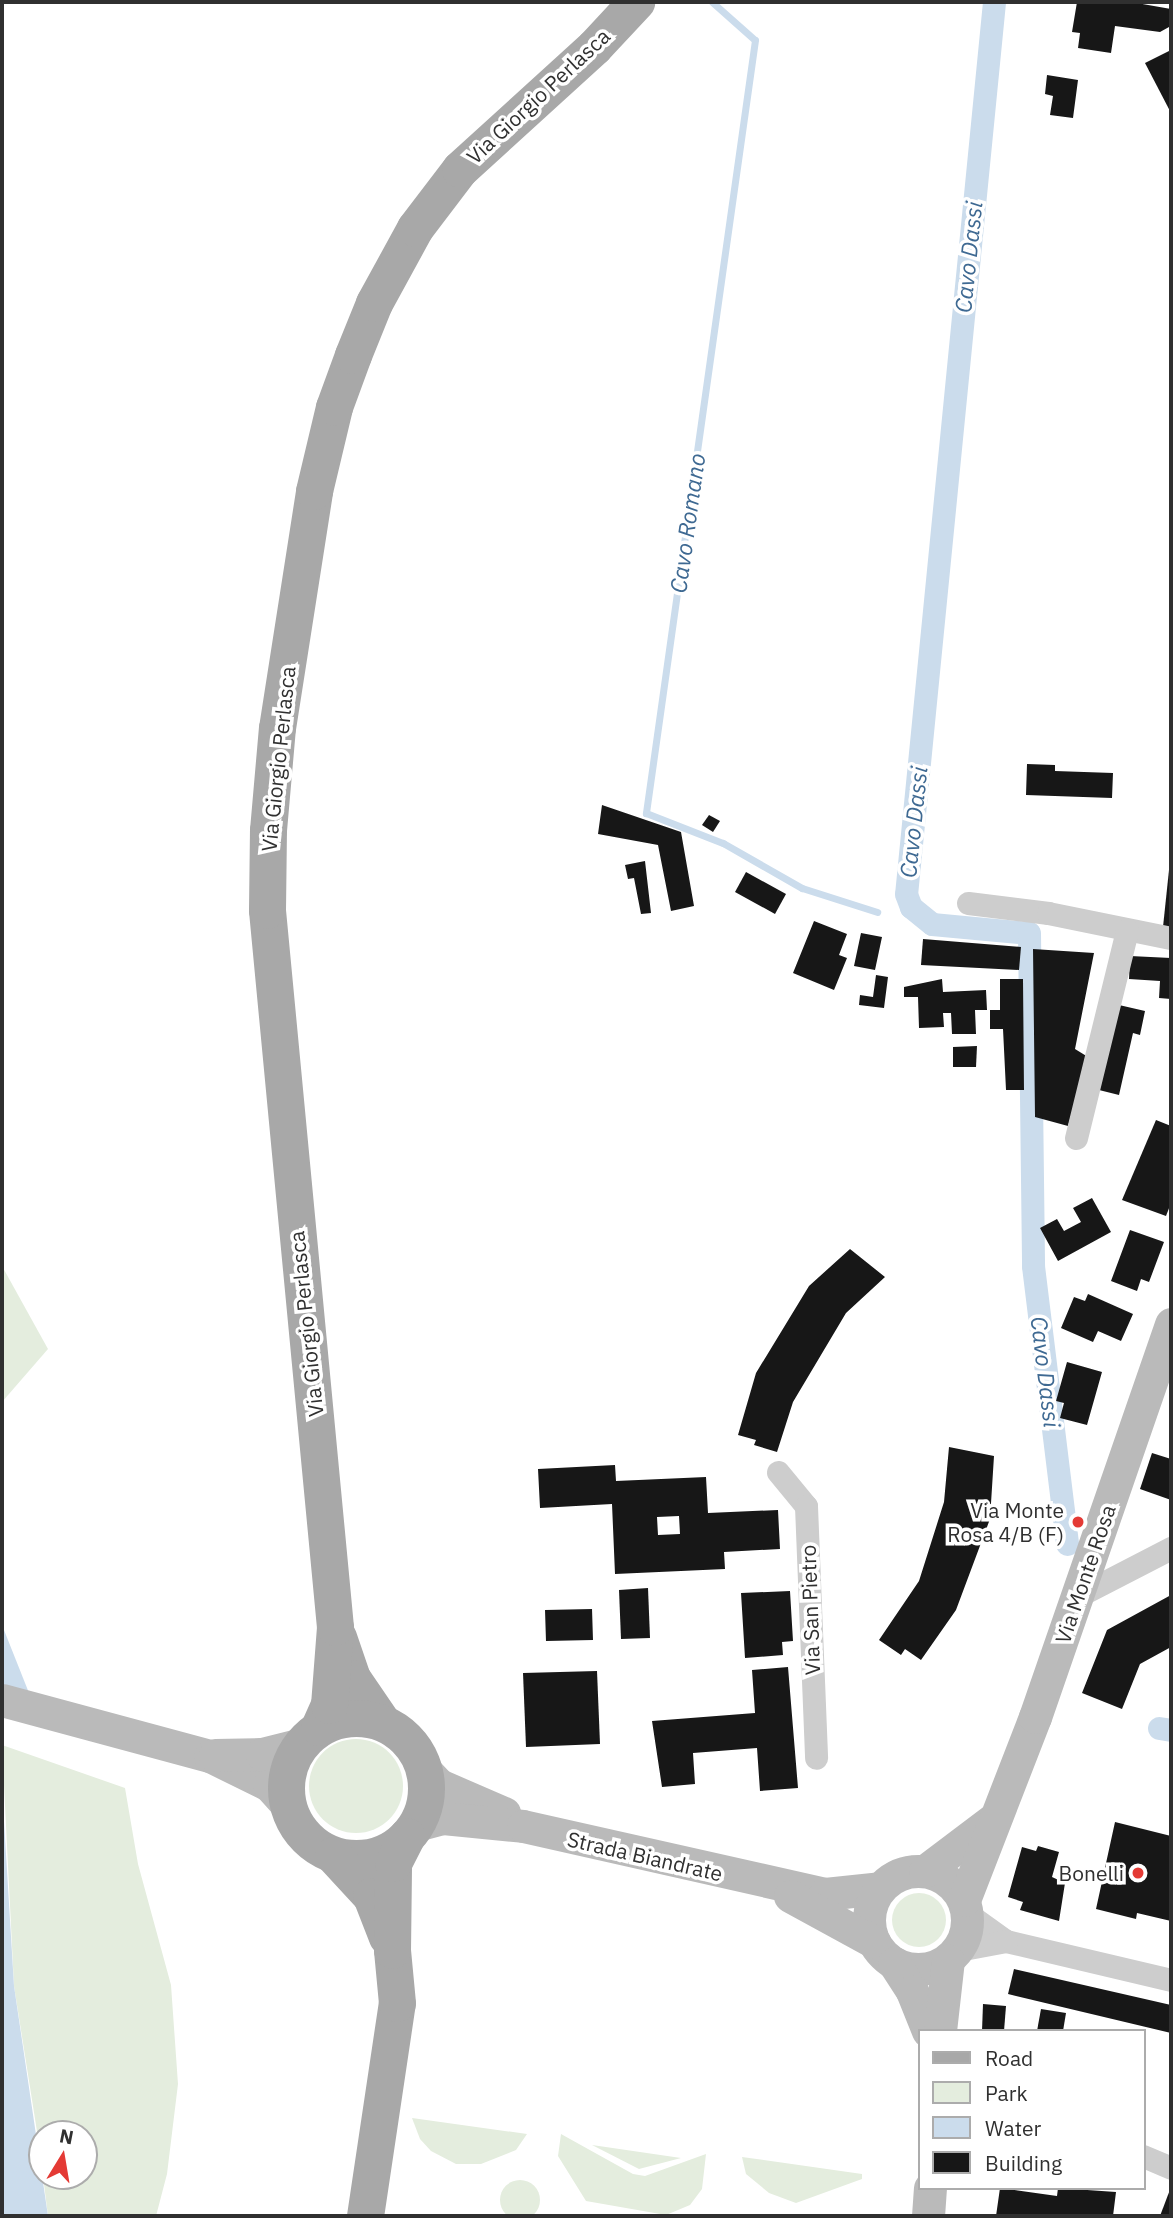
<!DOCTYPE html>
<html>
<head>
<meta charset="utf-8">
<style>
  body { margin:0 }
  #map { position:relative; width:1173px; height:2218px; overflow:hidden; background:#fff; font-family:"IBM Plex Sans",sans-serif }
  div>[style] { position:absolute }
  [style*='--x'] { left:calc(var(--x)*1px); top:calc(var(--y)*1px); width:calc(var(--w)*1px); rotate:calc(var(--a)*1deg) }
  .green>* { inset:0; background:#e4edde }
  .round { border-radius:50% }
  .water>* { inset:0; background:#cbdcec }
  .stream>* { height:7px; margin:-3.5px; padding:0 3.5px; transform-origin:3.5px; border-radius:3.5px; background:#cbdcec }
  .canal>* { height:23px; margin:-11.5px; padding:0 11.5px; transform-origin:11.5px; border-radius:11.5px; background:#cbdcec }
  .building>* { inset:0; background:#171717 }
  .minor>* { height:23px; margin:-11.5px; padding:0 11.5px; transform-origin:11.5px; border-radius:11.5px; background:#cdcdcd }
  .secondary>* { height:33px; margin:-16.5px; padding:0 16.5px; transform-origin:16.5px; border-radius:16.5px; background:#bababa }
  .secondary>.ring { margin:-16.5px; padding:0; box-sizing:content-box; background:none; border:33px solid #bababa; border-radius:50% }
  .primary>* { height:37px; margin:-18.5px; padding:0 18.5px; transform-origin:18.5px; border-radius:18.5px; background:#a8a8a8 }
  .primary>.ring { margin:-18.5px; padding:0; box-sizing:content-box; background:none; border:37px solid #a8a8a8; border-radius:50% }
  .dots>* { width:19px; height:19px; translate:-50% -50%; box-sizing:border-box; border:4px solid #fff; border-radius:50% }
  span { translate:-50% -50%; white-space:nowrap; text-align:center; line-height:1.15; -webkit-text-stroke:7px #fff; paint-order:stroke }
  .street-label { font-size:21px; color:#303030 }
  .poi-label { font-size:21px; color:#303030 }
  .right { translate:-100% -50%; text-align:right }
  .water-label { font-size:23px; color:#3e6992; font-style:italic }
  .frame { position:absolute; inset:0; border:4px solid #303030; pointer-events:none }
  .legend { position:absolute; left:918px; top:2029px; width:228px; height:161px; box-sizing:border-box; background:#fff; border:2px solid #acacac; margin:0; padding:9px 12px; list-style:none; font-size:21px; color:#303030 }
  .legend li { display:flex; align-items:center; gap:14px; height:35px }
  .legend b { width:35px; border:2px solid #acacac }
  .north { position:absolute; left:28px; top:2120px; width:70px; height:70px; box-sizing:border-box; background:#fff; border:2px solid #acacac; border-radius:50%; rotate:11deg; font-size:19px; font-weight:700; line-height:28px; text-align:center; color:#303030 }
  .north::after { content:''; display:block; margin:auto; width:24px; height:32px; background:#e43a35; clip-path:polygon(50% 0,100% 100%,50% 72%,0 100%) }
</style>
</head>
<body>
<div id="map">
  <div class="green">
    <div style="clip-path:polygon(2px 1266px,48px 1349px,2px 1402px)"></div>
    <div class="round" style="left:309px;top:1739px;width:94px;height:94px"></div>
    <div style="clip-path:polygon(2px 1745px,125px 1788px,138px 1864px,171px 1985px,178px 2084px,167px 2174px,156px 2216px,48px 2216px,43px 2176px,84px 2176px,84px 2134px,42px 2134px,42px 2163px,14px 1986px)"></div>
    <div class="round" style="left:892px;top:1893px;width:54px;height:54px"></div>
    <div style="clip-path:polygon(412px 2118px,527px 2134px,516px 2150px,481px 2164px,456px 2164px,431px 2151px,420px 2139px)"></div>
    <div style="clip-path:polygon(561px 2134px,633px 2174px,645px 2176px,706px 2154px,702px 2189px,690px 2205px,666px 2215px,586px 2201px,558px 2156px)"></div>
    <div style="clip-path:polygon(592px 2145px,681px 2158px,639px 2169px)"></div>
    <div style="clip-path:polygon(742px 2157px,862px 2174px,862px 2179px,796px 2203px,769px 2193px,746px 2174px)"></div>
    <div class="round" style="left:500px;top:2180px;width:40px;height:40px"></div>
  </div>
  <div class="water">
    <div style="clip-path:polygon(2px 1625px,29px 1693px,2px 1686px)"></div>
    <div style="clip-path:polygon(2px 1788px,14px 1986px,48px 2216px,2px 2216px)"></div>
  </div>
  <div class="stream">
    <div style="--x:712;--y:2;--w:57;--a:41.5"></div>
    <div style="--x:755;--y:40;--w:781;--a:98.03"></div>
    <div style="--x:646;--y:813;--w:83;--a:21.3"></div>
    <div style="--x:723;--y:843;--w:91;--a:29.7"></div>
    <div style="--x:802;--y:888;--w:79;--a:17.7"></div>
  </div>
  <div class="canal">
    <div style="--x:994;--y:2;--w:896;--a:95.63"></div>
    <div style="--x:906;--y:894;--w:14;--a:69"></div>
    <div style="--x:911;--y:907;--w:27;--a:39"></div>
    <div style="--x:932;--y:924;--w:97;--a:5.3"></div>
    <div style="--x:1029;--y:933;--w:333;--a:89.3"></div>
    <div style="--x:1033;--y:1266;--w:280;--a:83"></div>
    <div style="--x:1159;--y:1728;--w:12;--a:9"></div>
  </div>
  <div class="building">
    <div style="clip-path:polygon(1077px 2px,1131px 2px,1171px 9px,1169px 27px,1160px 32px,1115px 26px,1111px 53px,1078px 48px,1080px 33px,1072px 32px)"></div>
    <div style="clip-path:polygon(1171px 50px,1171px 113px,1145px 63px)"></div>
    <div style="clip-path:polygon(1047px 75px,1078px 80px,1073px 118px,1050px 115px,1053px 96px,1045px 94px)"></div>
    <div style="clip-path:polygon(1027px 764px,1055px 765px,1055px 771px,1113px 773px,1112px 798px,1026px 795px)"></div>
    <div style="clip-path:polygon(602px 805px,681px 832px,694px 906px,671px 911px,658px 845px,598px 834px)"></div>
    <div style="clip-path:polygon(709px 815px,720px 821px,713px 832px,702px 825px)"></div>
    <div style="clip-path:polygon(645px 861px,651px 913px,641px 914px,634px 878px,628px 879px,625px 865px)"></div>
    <div style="clip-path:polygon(1169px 870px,1171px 870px,1171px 927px,1163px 927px)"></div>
    <div style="clip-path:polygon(746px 872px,786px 894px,775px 914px,735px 892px)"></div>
    <div style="clip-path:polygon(814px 921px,847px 934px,839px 955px,847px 958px,834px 990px,793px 973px)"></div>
    <div style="clip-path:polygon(861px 933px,882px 937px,875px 970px,854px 966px)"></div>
    <div style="clip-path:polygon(923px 939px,1021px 947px,1019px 970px,921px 965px)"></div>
    <div style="clip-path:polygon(1033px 949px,1094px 953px,1075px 1049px,1088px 1057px,1068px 1126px,1035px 1117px)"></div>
    <div style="clip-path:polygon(1130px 956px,1171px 958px,1171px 999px,1159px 998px,1160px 981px,1129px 979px)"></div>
    <div style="clip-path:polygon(876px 975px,888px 977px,884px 1008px,859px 1005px,860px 995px,873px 997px)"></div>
    <div style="clip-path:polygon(942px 979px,943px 992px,986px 990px,987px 1010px,975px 1010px,976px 1034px,952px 1034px,951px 1013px,943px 1013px,944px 1027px,919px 1028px,918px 997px,904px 997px,904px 987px)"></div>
    <div style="clip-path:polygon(1000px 979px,1023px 979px,1024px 1090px,1006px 1090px,1003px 1029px,990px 1029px,990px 1010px,1000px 1010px)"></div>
    <div style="clip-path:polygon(1119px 1005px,1145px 1011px,1140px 1035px,1133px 1033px,1119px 1095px,1099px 1090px)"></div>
    <div style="clip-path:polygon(977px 1046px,976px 1067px,953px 1067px,953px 1047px)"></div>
    <div style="clip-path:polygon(1156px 1120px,1171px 1126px,1171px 1203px,1166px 1216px,1122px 1200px)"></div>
    <div style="clip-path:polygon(1092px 1198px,1111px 1232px,1058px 1261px,1040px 1228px,1057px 1219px,1064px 1231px,1081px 1222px,1073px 1208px)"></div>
    <div style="clip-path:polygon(1130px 1230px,1164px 1242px,1149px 1282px,1141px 1279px,1137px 1291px,1111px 1281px)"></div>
    <div style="clip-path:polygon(850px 1249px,885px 1277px,846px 1313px,793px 1402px,777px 1452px,754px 1445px,756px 1440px,738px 1435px,756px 1373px,809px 1286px)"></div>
    <div style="clip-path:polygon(1088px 1294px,1133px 1314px,1121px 1341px,1098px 1331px,1093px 1342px,1061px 1328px,1074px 1297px,1085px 1301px)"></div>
    <div style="clip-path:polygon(1067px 1362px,1102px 1372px,1087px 1425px,1060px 1418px,1064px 1403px,1056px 1401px)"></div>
    <div style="clip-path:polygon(949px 1447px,994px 1456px,990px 1519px,956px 1610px,921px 1660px,905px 1649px,901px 1655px,879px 1640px,919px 1581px,944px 1502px)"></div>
    <div style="clip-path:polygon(1152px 1453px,1171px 1459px,1171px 1500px,1140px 1489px)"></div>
    <div style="clip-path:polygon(evenodd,615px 1465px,616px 1481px,706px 1477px,708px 1513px,778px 1510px,780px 1549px,724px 1552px,725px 1569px,615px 1574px,612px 1504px,540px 1508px,538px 1469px,615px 1465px,679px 1516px,680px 1534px,658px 1535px,657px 1517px,679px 1516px)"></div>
    <div style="clip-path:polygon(648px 1588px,650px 1638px,621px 1639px,619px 1590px)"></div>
    <div style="clip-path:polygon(790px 1591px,793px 1641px,782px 1642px,783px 1655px,745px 1658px,741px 1593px)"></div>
    <div style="clip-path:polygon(1171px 1595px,1171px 1647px,1140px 1664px,1122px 1709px,1082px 1693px,1107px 1630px)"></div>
    <div style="clip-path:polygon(592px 1609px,593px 1640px,546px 1641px,545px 1610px)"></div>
    <div style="clip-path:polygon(788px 1667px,798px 1788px,760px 1791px,757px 1748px,693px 1753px,695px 1784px,662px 1787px,652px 1721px,755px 1713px,752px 1670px)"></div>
    <div style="clip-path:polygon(597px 1671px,600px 1744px,526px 1747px,523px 1673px)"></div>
    <div style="clip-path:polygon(1115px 1822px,1171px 1836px,1171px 1921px,1137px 1913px,1136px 1919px,1096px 1909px)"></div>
    <div style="clip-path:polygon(1038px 1846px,1059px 1852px,1052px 1877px,1065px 1883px,1059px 1921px,1020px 1910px,1023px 1902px,1008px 1897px,1022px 1847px,1036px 1851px)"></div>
    <div style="clip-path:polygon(1014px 1969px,1171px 2005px,1171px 2033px,1008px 1994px)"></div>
    <div style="clip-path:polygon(983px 2004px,1006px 2006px,1004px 2031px,982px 2031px)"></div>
    <div style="clip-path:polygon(1041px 2009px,1066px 2013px,1063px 2031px,1037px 2031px)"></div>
    <div style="clip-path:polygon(1171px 2187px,1171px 2216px,1160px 2216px)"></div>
    <div style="clip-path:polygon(1000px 2188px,1057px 2196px,1058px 2188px,1116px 2192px,1113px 2216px,996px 2216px)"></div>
  </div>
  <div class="minor">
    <div style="--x:968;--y:903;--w:81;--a:7.1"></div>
    <div style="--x:1048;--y:913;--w:126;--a:11.5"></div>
    <div style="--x:1076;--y:1138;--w:214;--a:-76.2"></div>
    <div style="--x:778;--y:1472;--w:44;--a:50.5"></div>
    <div style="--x:806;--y:1506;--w:252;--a:87.7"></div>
    <div style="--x:1078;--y:1596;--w:105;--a:-27.3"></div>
    <div style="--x:967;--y:1913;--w:48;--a:35.7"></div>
    <div style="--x:1006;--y:1941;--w:170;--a:13.3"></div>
    <div style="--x:958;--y:1950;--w:49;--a:-10.6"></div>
    <div style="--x:1143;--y:2156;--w:30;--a:23"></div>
  </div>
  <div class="secondary">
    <div style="--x:2;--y:1700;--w:215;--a:15.1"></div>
    <div style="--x:210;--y:1756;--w:66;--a:26.2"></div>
    <div style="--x:269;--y:1785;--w:27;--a:48"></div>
    <div style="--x:215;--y:1755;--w:47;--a:-1.2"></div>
    <div style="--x:262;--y:1754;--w:38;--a:-14"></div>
    <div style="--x:424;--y:1769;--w:22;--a:47"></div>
    <div style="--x:439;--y:1785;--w:71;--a:23.3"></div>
    <div style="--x:416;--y:1825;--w:28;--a:-15"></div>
    <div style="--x:443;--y:1818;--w:80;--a:5.7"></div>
    <div style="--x:523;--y:1826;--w:310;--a:12.7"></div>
    <div style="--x:825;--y:1894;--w:55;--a:-6.2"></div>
    <div class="ring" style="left:869px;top:1871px;width:65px;height:65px"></div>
    <div style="--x:925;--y:1871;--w:83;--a:-37.1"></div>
    <div style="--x:790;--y:1896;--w:96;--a:28.7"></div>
    <div style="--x:964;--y:1900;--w:196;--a:-68.8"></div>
    <div style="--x:1035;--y:1717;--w:416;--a:-70.9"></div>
    <div style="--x:894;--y:1963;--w:33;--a:57"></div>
    <div style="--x:912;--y:1991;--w:43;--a:68.2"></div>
    <div style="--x:940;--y:2031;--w:71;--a:-83.6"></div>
    <div style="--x:928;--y:2216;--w:28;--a:-86"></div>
  </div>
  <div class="primary">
    <div style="--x:338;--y:1637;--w:43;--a:71.1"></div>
    <div style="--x:352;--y:1678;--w:53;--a:55.7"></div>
    <div class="ring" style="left:286px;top:1718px;width:103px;height:103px"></div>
    <div style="--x:319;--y:1727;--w:24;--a:-66"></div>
    <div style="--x:329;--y:1705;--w:78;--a:-85.6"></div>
    <div style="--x:335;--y:1627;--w:720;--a:-95.42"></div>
    <div style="--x:267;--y:910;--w:80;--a:-89.3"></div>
    <div style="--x:268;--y:830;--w:102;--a:-85"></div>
    <div style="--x:277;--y:728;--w:240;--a:-81.1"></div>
    <div style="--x:314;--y:491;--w:86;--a:-76.6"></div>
    <div style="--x:334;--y:407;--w:55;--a:-69.9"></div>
    <div style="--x:353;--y:355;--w:56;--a:-68"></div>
    <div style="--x:374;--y:303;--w:85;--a:-61.3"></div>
    <div style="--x:415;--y:228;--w:74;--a:-52.7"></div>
    <div style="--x:460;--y:169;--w:181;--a:-42.3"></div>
    <div style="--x:594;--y:47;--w:62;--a:-47"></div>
    <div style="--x:333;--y:1855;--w:56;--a:47.2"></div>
    <div style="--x:371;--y:1896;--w:44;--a:68.7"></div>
    <div style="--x:365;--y:2216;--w:215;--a:-81.5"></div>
    <div style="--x:397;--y:2003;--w:53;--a:-95.4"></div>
    <div style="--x:392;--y:1950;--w:87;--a:-89.3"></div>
    <div style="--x:393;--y:1863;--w:30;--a:-63"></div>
  </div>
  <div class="dots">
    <div style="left:1078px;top:1522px;background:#e43a35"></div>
    <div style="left:1138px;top:1873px;background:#e43a35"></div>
  </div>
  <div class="street-label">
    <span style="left:538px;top:96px;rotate:-43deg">Via Giorgio Perlasca</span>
    <span style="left:278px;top:759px;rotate:-84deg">Via Giorgio Perlasca</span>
    <span style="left:306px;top:1324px;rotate:-96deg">Via Giorgio Perlasca</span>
    <span style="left:1085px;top:1574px;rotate:-71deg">Via Monte Rosa</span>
    <span style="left:810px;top:1610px;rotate:-92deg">Via San Pietro</span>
    <span style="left:645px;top:1856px;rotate:13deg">Strada Biandrate</span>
  </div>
  <div class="poi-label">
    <span class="right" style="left:1064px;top:1522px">Via Monte<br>Rosa 4/B (F)</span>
    <span class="right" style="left:1124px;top:1873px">Bonelli</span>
  </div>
  <div class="water-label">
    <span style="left:968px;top:257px;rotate:-84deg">Cavo Dassi</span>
    <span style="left:687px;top:523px;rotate:-82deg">Cavo Romano</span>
    <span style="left:913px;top:822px;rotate:-84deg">Cavo Dassi</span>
    <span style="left:1046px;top:1372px;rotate:83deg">Cavo Dassi</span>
  </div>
  <div class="frame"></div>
  <ul class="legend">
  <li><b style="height:9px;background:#a8a8a8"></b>Road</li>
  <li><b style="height:19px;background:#e4edde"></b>Park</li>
  <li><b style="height:19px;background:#cbdcec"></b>Water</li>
  <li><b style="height:19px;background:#171717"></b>Building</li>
  </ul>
  <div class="north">N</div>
</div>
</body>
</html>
